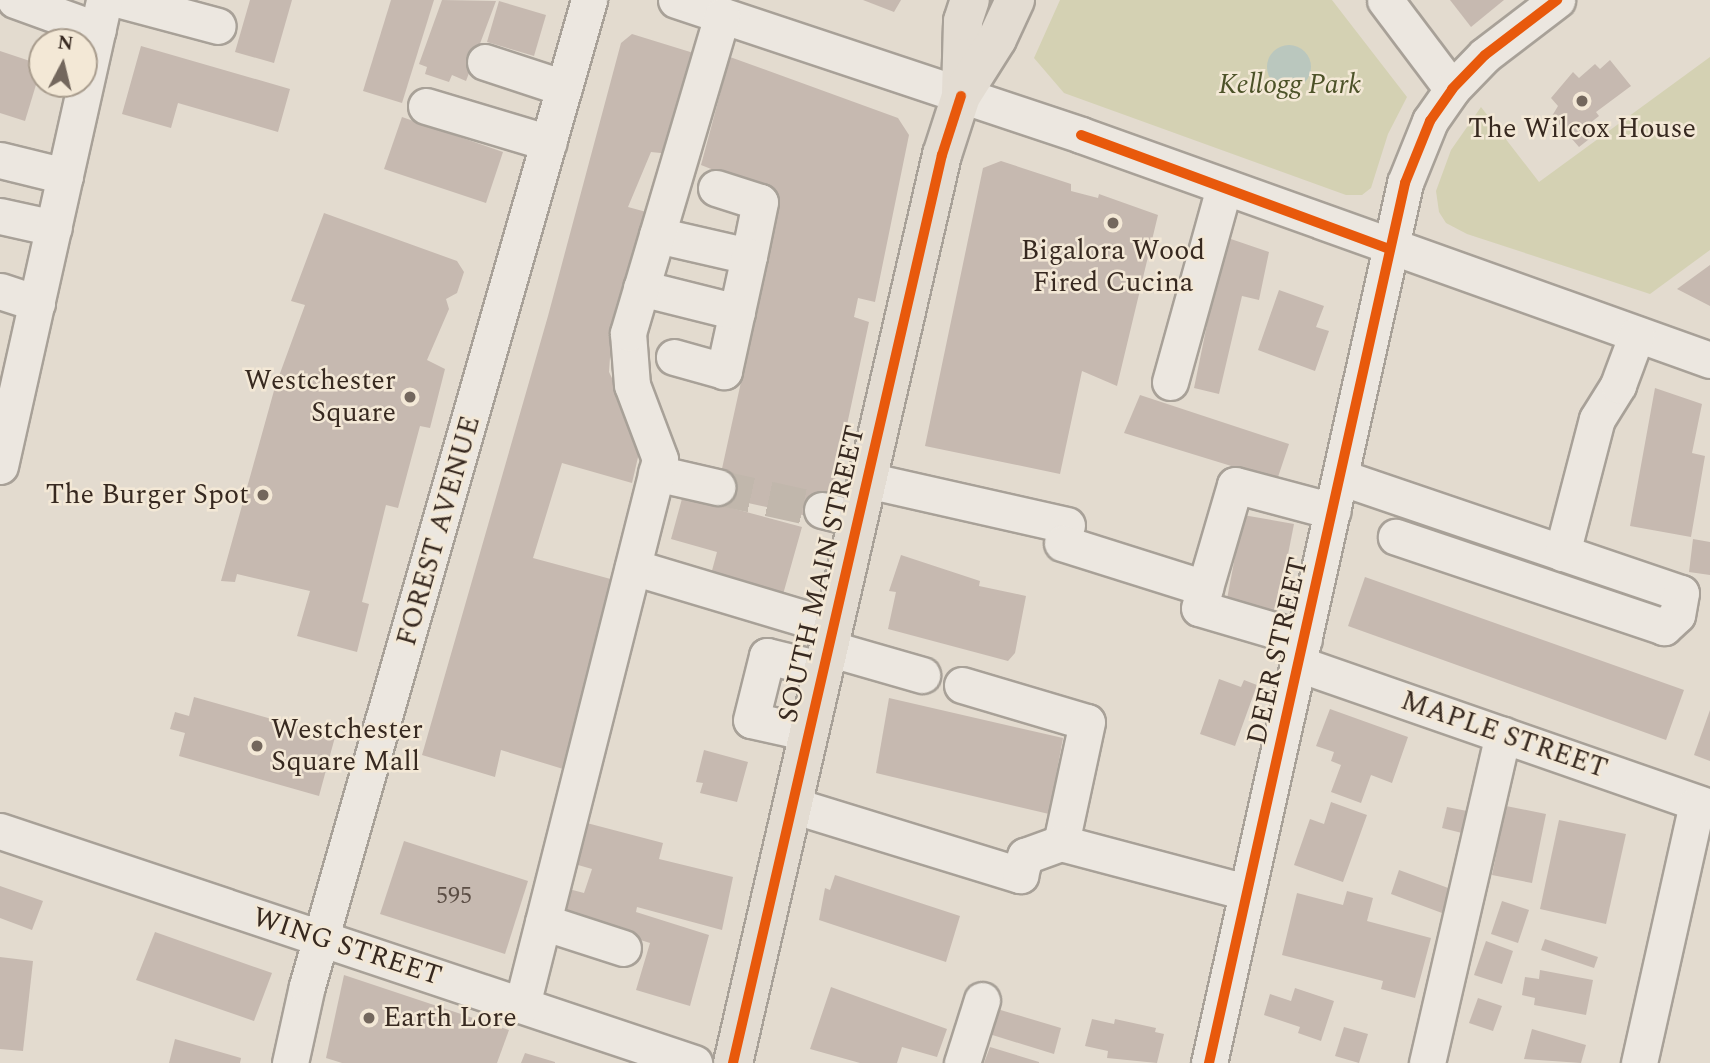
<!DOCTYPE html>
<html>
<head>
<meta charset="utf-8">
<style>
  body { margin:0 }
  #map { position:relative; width:1710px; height:1063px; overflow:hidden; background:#e3dbcf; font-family:Spectral,serif }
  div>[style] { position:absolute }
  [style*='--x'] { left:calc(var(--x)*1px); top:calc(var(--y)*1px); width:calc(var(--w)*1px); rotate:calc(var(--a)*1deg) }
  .green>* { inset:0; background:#d4d1b3 }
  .water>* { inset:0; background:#bac7be }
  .round { border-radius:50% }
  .building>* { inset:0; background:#c6b9b0 }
  .minor-tunnel>* { height:35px; margin-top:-17.5px; transform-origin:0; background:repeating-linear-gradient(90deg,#c1b7ac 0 35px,transparent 0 53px) }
  .roads { filter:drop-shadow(2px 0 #a8a198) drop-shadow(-2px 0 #a8a198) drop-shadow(0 2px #a8a198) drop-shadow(0 -2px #a8a198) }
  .minor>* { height:35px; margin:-17.5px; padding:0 17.5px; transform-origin:17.5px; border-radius:17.5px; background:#ece7e0 }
  .major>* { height:38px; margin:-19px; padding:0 19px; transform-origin:19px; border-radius:19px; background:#e3dcd2 }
  .cycleway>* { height:10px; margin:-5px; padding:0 5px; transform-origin:5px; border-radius:5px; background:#e8590c }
  .dots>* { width:19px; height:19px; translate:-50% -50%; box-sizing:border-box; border:4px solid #f3e8d6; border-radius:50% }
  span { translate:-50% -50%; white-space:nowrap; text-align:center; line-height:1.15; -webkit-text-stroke:5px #f3e8d6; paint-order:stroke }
  .number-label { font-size:24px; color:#5b4d44 }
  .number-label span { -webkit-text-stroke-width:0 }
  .park-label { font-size:28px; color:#4c5228; font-style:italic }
  .poi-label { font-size:28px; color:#372920 }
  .right { translate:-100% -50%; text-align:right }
  .left { translate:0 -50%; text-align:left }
  .street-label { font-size:28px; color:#372920 }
  .north { position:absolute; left:28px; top:28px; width:70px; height:70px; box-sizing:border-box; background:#f3e8d6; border:2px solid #a89c8d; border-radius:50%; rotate:7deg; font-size:19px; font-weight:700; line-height:28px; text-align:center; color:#372920 }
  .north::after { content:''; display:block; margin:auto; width:24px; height:32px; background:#73675d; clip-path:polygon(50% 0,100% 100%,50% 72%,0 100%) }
</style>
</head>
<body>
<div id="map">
  <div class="green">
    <div style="clip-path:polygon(1060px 0,1332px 0,1407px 97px,1388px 134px,1371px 188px,1362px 195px,1346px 195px,1064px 93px,1034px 58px)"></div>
    <div style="clip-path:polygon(1710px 57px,1710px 250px,1650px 294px,1467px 234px,1446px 223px,1439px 212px,1436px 191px,1451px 150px,1481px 107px,1539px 182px)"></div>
  </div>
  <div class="water">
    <div class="round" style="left:1267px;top:45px;width:44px;height:44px"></div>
  </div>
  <div class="building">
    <div style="clip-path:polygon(250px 0,292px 0,274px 63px,235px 52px)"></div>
    <div style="clip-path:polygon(391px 0,434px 0,402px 103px,363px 91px)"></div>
    <div style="clip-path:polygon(442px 0,496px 1px,466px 81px,452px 75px,449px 82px,425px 74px,427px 67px,419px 64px)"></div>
    <div style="clip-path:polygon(863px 0,901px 0,894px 12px)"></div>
    <div style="clip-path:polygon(1450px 0,1504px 0,1471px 27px)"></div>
    <div style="clip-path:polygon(499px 1px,546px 15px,534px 56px,487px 42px)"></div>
    <div style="clip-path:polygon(632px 34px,700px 55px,670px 154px,651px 152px,628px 207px,650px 213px,612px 328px,609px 372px,642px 440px,632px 483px,562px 463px,533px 558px,618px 581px,573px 772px,501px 750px,495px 777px,422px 755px,548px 316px,621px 43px)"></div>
    <div style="clip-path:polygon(141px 46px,290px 89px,278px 132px,178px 103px,171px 128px,122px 114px)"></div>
    <div style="clip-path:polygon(0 51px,42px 65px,25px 121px,0 113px)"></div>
    <div style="clip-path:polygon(730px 57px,898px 118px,909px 135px,875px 302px,858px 298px,854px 317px,869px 322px,832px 495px,816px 518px,716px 496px,780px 204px,772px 193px,701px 165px)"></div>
    <div style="clip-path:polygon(1610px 60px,1631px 86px,1596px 112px,1599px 116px,1585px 127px,1593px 136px,1579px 147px,1552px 116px,1558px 106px,1551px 98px,1573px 72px,1579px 78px,1595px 64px,1600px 69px)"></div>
    <div style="clip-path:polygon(402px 117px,503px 152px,486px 203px,384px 169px)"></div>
    <div style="clip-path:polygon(1001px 161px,1071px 184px,1071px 191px,1098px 198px,1099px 194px,1158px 215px,1117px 386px,1082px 371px,1060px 474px,925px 446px,983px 168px)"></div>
    <div style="clip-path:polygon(324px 213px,457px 261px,464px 272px,457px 293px,446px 299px,449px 309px,427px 360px,445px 369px,430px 428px,420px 426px,398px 508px,386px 505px,362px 602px,369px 604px,357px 652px,297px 636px,310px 591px,237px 574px,235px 582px,221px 581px,275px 387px,305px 305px,291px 301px)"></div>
    <div style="clip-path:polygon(1225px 237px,1269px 252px,1259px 300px,1242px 296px,1219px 394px,1194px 388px)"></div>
    <div style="clip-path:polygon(1710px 265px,1710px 306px,1677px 289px)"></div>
    <div style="clip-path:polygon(1279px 290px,1324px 306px,1316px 327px,1329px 331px,1315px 371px,1258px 350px)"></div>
    <div style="clip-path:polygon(1655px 388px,1702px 404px,1692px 453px,1705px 456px,1691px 537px,1630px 526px)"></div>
    <div style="clip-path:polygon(1140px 395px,1289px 444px,1277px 480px,1124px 433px)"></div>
    <div style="clip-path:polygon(683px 495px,802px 527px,782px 598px,710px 578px,717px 552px,671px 539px)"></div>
    <div style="clip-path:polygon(1243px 515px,1294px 524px,1276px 615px,1226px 604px)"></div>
    <div style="clip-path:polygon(1693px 539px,1710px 542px,1710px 575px,1689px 572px)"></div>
    <div style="clip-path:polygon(901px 555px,980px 581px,979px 586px,1026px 596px,1015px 653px,1008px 661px,888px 629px,896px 592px,889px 591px)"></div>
    <div style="clip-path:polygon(1365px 577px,1684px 690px,1666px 740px,1348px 626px)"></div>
    <div style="clip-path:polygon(1219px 679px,1241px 687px,1244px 680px,1257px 685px,1235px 746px,1200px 734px)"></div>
    <div style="clip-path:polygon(194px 697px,335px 737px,319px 796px,179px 756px,185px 733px,170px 729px,175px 712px,189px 716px)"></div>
    <div style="clip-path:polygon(889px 698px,1063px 738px,1049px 814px,876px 773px)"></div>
    <div style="clip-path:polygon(1330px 709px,1408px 737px,1392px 783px,1371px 775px,1361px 803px,1331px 792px,1341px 765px,1331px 761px,1334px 752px,1316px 746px)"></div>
    <div style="clip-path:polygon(1710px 710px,1710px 761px,1694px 755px)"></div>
    <div style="clip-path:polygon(704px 750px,748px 762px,737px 802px,700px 793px,703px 783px,696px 782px)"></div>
    <div style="clip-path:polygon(1331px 802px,1367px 815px,1343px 882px,1294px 865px,1310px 819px,1324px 824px)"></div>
    <div style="clip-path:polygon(1506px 806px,1546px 814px,1532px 883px,1492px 875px)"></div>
    <div style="clip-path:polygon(1447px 807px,1472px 812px,1466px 834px,1442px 828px)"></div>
    <div style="clip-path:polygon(1559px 820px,1626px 834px,1606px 924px,1540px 909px)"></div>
    <div style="clip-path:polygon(583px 822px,663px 843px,659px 859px,733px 877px,722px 930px,637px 907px,636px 912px,709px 935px,690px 1006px,636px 990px,650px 943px,559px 914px,565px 888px,584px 893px,592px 869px,571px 863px)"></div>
    <div style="clip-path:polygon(404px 841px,528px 881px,505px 954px,380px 914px)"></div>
    <div style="clip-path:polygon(1399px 870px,1451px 889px,1442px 913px,1391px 894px)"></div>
    <div style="clip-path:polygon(835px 875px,960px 916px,946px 962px,819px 920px,825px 888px,830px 890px)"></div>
    <div style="clip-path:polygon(0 886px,43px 901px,32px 930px,0 918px)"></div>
    <div style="clip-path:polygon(1347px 891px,1373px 898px,1367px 921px,1431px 938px,1415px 998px,1381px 989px,1383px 981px,1282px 955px,1297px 893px,1343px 905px)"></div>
    <div style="clip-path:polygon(1502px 901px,1529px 910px,1518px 943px,1491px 934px)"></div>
    <div style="clip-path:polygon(155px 932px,272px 973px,254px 1021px,136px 980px)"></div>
    <div style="clip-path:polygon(1545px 939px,1598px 957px,1594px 968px,1541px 950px)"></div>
    <div style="clip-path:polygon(1486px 941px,1513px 951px,1502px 984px,1474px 975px)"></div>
    <div style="clip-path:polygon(0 957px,33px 961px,23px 1051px,0 1049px)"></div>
    <div style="clip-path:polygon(1540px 970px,1593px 980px,1586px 1015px,1534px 1005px,1535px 998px,1522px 995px,1525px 977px,1539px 979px)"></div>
    <div style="clip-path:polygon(344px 975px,509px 1030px,497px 1063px,342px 1063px,326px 1058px)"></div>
    <div style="clip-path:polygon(831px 987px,947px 1029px,937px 1057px,902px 1047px,897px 1063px,860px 1063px,810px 1049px)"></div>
    <div style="clip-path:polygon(1295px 988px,1334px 1001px,1321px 1041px,1298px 1033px,1300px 1027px,1264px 1015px,1270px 994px,1291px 1001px)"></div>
    <div style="clip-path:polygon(1478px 998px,1502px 1006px,1493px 1031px,1469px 1023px)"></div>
    <div style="clip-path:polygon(994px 1008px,1061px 1028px,1054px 1054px,986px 1033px)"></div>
    <div style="clip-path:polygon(1092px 1019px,1114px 1024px,1115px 1019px,1156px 1028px,1155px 1032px,1164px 1034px,1157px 1063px,1107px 1058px,1108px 1051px,1085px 1046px)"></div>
    <div style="clip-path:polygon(1344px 1027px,1368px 1034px,1359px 1063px,1335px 1056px)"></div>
    <div style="clip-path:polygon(1532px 1029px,1586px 1045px,1581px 1063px,1524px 1059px)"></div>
    <div style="clip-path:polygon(175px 1039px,241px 1058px,240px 1063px,169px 1063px)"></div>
    <div style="clip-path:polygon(990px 1047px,1039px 1062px,1039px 1063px,984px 1063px)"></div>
    <div style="clip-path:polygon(525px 1053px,555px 1062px,555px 1063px,521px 1063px)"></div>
  </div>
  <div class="minor-tunnel">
    <div style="--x:717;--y:487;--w:107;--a:12.4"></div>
  </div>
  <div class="roads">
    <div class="minor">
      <div style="--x:15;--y:0;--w:88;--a:19.9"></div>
      <div style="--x:121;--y:0;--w:100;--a:15"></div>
      <div style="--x:676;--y:0;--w:427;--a:18.4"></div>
      <div style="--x:1081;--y:135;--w:668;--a:19.68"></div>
      <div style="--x:1385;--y:0;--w:111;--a:53"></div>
      <div style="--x:485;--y:62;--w:83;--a:18.2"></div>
      <div style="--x:426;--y:106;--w:128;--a:16.7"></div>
      <div style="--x:0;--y:160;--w:67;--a:13.8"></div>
      <div style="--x:716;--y:188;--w:46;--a:17.7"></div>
      <div style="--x:760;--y:202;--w:55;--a:101.5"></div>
      <div style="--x:0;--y:216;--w:55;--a:12.5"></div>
      <div style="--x:657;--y:235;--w:94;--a:12.9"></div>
      <div style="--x:749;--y:256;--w:118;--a:102.3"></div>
      <div style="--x:724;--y:371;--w:52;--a:-164.4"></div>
      <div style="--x:641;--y:288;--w:99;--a:14"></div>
      <div style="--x:0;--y:291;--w:39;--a:18"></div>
      <div style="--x:1170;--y:382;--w:202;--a:-74.5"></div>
      <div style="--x:0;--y:466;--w:477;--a:-77.4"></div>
      <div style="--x:656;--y:473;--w:63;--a:12.9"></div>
      <div style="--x:1340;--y:477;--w:360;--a:18.8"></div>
      <div style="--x:1681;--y:593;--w:22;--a:100"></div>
      <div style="--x:1677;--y:615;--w:18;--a:137"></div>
      <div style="--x:1664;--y:627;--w:283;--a:-161.4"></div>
      <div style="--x:867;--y:480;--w:205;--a:12.7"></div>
      <div style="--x:822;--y:510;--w:37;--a:14"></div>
      <div style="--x:1062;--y:543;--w:150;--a:17.5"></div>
      <div style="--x:1562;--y:553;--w:138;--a:-75.4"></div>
      <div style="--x:1597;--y:419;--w:40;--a:-58"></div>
      <div style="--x:1618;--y:385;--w:54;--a:-69.6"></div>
      <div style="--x:633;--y:567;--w:209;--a:16.7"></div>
      <div style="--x:1304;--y:639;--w:109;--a:-163.6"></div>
      <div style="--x:1199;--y:608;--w:128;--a:-73.7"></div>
      <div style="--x:1235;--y:485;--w:101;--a:14.9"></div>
      <div style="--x:828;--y:648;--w:98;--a:16"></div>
      <div style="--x:1299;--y:664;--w:435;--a:19.2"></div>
      <div style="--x:962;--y:685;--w:130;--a:16.5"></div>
      <div style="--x:1087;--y:722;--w:124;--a:102.1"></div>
      <div style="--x:809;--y:733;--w:59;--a:-167.4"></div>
      <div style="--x:751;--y:720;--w:66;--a:-76"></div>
      <div style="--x:767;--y:656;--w:59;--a:13.8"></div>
      <div style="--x:792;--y:805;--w:239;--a:17.1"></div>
      <div style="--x:1020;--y:875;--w:20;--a:-75"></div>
      <div style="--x:1025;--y:856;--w:38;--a:-20"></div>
      <div style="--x:1061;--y:843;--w:192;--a:14.8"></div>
      <div style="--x:0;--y:831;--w:732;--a:18.48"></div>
      <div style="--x:543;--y:922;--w:84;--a:18"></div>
      <div style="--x:522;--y:1005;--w:563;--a:-75.82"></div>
      <div style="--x:660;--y:459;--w:79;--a:-110.7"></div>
      <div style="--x:632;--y:385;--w:52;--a:-94.4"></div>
      <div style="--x:628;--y:333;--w:331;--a:-73.5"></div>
      <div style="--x:290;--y:1063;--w:79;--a:-77.6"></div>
      <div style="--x:307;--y:986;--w:1026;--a:-74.04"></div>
      <div style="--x:962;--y:1063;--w:66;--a:-72.4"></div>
      <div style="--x:1209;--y:1063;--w:902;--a:-77.44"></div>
      <div style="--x:1405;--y:183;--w:67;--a:-68"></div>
      <div style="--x:1430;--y:121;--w:39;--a:-55"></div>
      <div style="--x:1452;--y:89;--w:47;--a:-45.9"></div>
      <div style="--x:1485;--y:55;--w:91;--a:-37.4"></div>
      <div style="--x:1427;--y:1063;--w:337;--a:-77"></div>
      <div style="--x:1639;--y:1063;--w:266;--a:-77.4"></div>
    </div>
    <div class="major">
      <div style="--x:961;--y:94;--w:73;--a:-88.4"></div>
      <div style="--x:963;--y:21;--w:22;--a:-72"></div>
      <div style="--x:733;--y:1063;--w:932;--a:-77.04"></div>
      <div style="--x:942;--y:155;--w:62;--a:-72.1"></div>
      <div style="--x:961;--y:96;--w:67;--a:-57.7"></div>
      <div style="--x:997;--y:39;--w:43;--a:-65.2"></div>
    </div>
  </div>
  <div class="cycleway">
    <div style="--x:1081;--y:135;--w:329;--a:20.3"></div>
    <div style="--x:733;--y:1063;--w:932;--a:-77.04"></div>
    <div style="--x:942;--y:155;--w:62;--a:-72.1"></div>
    <div style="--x:1209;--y:1063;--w:902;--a:-77.44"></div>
    <div style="--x:1405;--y:183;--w:67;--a:-68"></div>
    <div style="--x:1430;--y:121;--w:39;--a:-55"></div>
    <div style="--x:1452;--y:89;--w:47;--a:-45.9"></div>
    <div style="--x:1485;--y:55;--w:91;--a:-37.4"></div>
  </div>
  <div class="dots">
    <div style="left:1582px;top:101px;background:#73675d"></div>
    <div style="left:1113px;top:223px;background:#73675d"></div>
    <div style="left:410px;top:397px;background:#73675d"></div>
    <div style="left:263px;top:495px;background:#73675d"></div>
    <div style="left:257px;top:746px;background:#73675d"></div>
    <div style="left:369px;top:1018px;background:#73675d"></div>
  </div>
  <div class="number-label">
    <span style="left:454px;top:897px">595</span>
  </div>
  <div class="park-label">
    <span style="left:1290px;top:85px">Kellogg Park</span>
  </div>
  <div class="poi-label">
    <span style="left:1582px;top:129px">The Wilcox House</span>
    <span style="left:1113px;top:267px">Bigalora Wood<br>Fired Cucina</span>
    <span class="right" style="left:396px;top:397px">Westchester<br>Square</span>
    <span class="right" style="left:249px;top:495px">The Burger Spot</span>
    <span class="left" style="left:271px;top:746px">Westchester<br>Square Mall</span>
    <span class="left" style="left:383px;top:1018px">Earth Lore</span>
  </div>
  <div class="street-label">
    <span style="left:439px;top:531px;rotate:-74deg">FOREST AVENUE</span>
    <span style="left:822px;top:574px;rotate:-77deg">SOUTH MAIN STREET</span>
    <span style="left:1278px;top:651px;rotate:-77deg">DEER STREET</span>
    <span style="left:1504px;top:735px;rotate:19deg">MAPLE STREET</span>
    <span style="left:347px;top:947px;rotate:18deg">WING STREET</span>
  </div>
  <div class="north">N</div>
</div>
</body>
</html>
